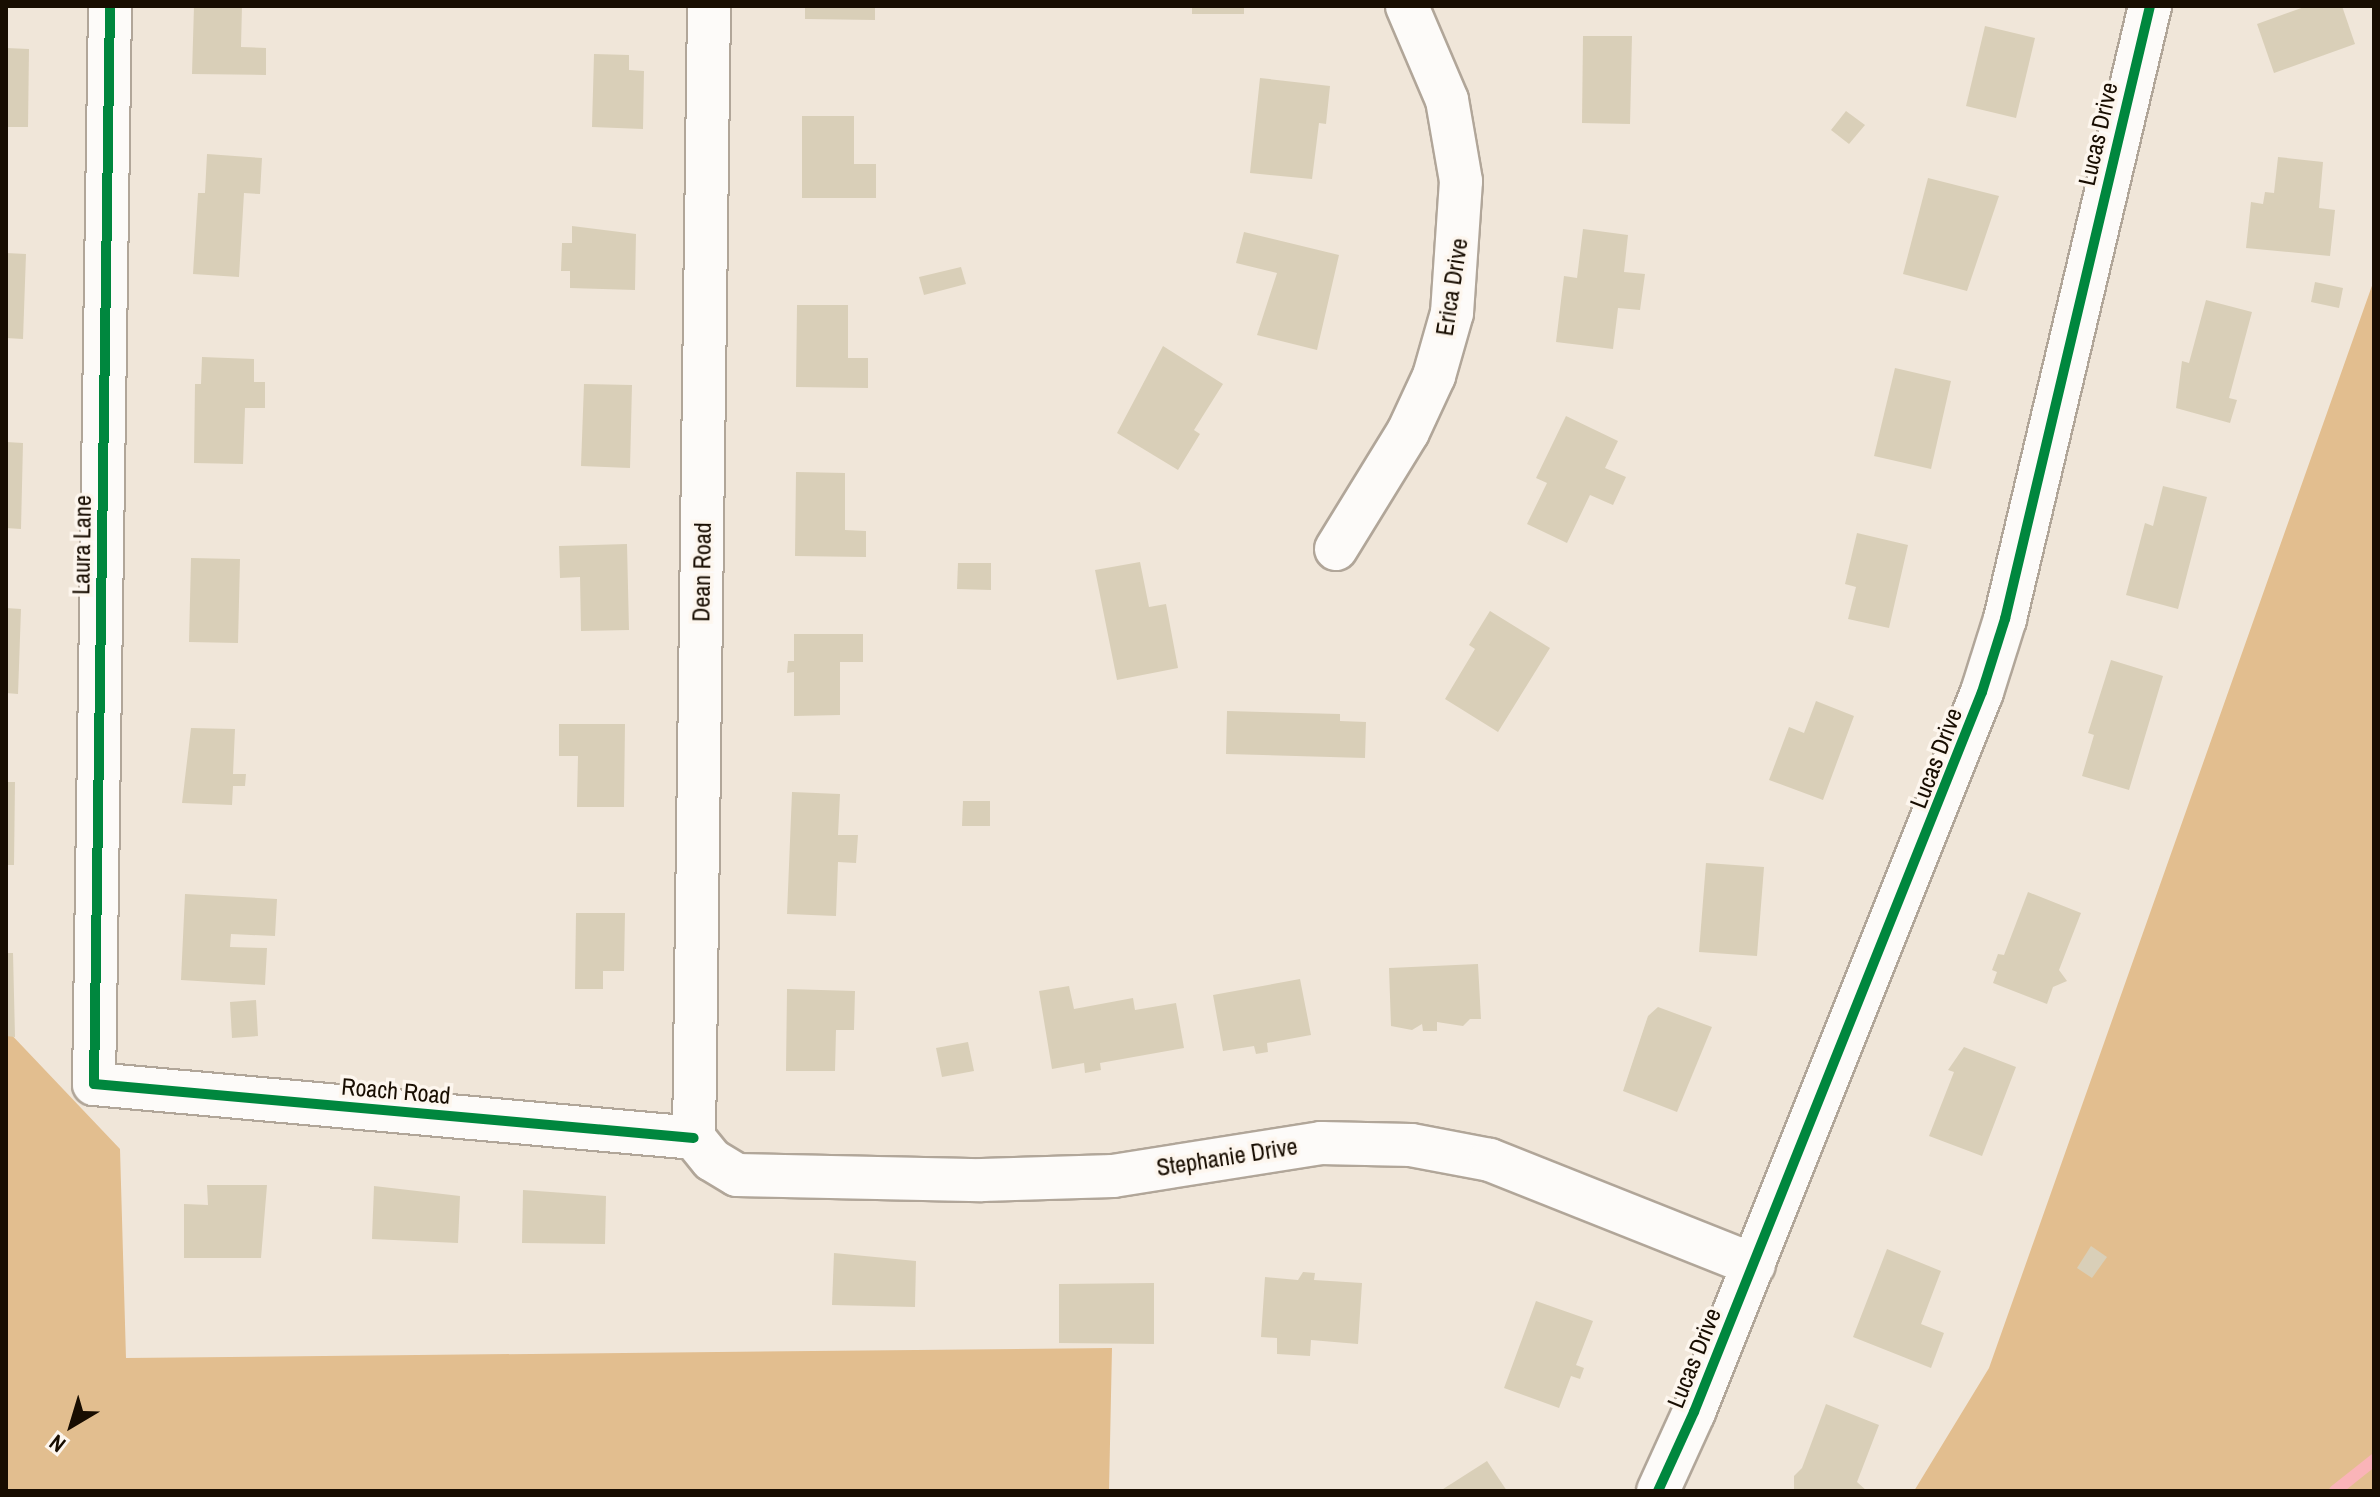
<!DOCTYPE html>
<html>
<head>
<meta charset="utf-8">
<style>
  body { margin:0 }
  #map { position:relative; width:2380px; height:1497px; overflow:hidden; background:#f0e6d9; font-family:"Archivo Narrow",sans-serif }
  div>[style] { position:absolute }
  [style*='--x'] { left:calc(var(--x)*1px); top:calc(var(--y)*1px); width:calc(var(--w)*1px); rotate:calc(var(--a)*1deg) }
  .forest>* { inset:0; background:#e2be8f }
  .stream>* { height:12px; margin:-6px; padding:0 6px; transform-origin:6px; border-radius:6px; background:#fab4b8 }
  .building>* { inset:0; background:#d9cfb8 }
  .roads { filter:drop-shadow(2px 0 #b1a699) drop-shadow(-2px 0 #b1a699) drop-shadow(0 2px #b1a699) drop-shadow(0 -2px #b1a699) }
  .minor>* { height:42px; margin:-21px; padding:0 21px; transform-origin:21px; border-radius:21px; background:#fdfbf9 }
  .cycleway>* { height:10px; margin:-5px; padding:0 5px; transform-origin:5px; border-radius:5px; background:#00873e }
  span { translate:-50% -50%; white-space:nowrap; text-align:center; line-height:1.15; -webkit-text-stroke:7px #fdf6ee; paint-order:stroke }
  .street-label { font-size:24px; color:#180d01 }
  .frame { position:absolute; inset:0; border:8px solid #180d01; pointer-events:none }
  .north { position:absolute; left:32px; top:1385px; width:80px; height:80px; -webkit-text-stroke:6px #fdf6ee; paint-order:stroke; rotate:218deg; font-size:22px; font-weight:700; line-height:32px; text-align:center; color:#180d01 }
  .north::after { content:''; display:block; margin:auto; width:28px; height:36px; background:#180d01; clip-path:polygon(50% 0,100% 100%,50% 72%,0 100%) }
</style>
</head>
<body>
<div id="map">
  <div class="forest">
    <div style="clip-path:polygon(2374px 280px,2374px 1491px,1914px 1491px,1989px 1368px)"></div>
    <div style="clip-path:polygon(6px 1029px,120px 1149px,126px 1358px,1112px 1348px,1109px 1491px,6px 1491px)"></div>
  </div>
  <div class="stream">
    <div style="--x:2335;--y:1491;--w:50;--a:-38.5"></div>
  </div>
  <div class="building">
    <div style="clip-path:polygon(194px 6px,242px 6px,241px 47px,266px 48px,266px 75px,192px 74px)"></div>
    <div style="clip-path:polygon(805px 6px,875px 6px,875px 20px,805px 19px)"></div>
    <div style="clip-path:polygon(1192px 6px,1244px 6px,1244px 14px,1192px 14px)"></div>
    <div style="clip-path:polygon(2307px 6px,2342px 6px,2355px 44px,2274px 73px,2257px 24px)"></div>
    <div style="clip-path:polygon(1985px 26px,2035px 38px,2016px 118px,1966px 106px)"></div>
    <div style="clip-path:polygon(1583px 36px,1632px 36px,1630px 124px,1582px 123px)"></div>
    <div style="clip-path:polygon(6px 48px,29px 49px,28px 127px,6px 127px)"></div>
    <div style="clip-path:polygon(594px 54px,629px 55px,629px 70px,644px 71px,643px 129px,592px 127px)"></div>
    <div style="clip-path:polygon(1260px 78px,1330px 86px,1326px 124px,1319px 123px,1312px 179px,1250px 173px)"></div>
    <div style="clip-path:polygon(1846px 111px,1865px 125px,1849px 144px,1831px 130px)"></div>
    <div style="clip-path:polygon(802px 116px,854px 116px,854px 164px,876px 164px,876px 198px,802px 198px)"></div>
    <div style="clip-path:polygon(207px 154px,262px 158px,260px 194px,244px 193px,239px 277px,193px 274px,198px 193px,205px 193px)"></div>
    <div style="clip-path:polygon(2278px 157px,2323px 162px,2319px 208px,2335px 210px,2330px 256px,2246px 248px,2251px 202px,2263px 204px,2265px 192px,2274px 193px)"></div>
    <div style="clip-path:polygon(1928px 178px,1999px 196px,1967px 291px,1903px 274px)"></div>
    <div style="clip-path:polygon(572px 226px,636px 234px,635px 290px,570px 288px,570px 271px,561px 271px,562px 243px,572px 243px)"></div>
    <div style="clip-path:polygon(1583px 229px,1628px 235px,1624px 272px,1645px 274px,1640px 310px,1618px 308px,1613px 349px,1556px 342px,1564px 276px,1577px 278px)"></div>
    <div style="clip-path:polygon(1244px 232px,1339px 255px,1317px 350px,1257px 335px,1277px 273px,1236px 263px)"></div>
    <div style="clip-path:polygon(6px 253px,26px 254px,23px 339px,6px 338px)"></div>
    <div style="clip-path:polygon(961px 267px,966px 284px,924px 295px,919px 277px)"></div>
    <div style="clip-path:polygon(2315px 282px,2343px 288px,2339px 308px,2311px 302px)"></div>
    <div style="clip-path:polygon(2206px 300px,2252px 312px,2229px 398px,2237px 400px,2230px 423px,2176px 408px,2182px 361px,2189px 363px)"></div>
    <div style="clip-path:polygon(797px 305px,848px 305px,848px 358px,868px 358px,868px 388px,796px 387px)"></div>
    <div style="clip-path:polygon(1163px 346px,1223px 384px,1194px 430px,1200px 434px,1178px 470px,1117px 433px)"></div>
    <div style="clip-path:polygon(202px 357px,254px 359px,254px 382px,265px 382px,265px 408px,245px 408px,243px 464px,194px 463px,195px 384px,201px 384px)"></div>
    <div style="clip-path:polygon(1895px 368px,1951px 381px,1931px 469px,1874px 456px)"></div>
    <div style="clip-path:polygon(584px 384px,632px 385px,630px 468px,581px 466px)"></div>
    <div style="clip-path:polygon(1566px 416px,1618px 441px,1605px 468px,1626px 477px,1613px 505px,1590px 495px,1567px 543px,1527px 524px,1547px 483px,1536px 478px)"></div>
    <div style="clip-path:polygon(6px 442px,23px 443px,21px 529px,6px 528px)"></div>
    <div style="clip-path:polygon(796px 472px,845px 473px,845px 530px,866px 531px,866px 557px,795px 556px)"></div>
    <div style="clip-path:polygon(2163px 486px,2207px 497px,2178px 609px,2126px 595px,2145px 523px,2153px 526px)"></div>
    <div style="clip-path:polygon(1857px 533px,1908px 545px,1889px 628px,1848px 619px,1856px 587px,1845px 584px)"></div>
    <div style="clip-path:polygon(627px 544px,629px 630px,581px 631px,580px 577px,560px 578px,559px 546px)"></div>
    <div style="clip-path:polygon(191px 558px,240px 559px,238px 643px,189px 642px)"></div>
    <div style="clip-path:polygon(1140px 562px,1149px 607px,1166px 604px,1178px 668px,1117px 680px,1095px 570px)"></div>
    <div style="clip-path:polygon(958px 563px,991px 563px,991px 590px,957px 589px)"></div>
    <div style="clip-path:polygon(6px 608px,21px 609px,18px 694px,6px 693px)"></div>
    <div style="clip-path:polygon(1490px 611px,1550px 648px,1498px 732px,1445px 699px,1475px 649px,1469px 645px)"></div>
    <div style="clip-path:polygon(794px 634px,863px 634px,863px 662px,840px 662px,840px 715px,794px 716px,794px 672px,787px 673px,788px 661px,794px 661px)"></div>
    <div style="clip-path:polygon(2111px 660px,2163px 676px,2129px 790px,2082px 776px,2094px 735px,2088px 733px)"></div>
    <div style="clip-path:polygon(1816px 701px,1854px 716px,1823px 800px,1769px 780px,1789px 727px,1804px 733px)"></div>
    <div style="clip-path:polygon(1227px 711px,1340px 714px,1340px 721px,1366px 722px,1365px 758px,1226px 754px)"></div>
    <div style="clip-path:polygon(559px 724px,625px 724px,624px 807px,577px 807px,578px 756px,559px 756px)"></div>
    <div style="clip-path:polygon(191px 728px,235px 729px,233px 774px,246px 774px,245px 786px,233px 786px,232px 805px,182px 803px)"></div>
    <div style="clip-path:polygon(6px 782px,15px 782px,14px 865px,6px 865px)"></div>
    <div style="clip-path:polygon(792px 792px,840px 794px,838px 835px,858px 835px,856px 863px,838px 862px,836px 916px,787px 914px)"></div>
    <div style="clip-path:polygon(963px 801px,990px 801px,990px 826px,962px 826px)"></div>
    <div style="clip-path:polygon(1706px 863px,1764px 867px,1757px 956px,1699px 952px)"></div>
    <div style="clip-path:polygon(2028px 892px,2081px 913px,2059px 970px,2067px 981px,2053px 987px,2047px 1004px,1993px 983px,1997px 972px,1992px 970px,1998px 954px,2004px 955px)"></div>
    <div style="clip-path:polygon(185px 894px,277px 899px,275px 936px,231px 934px,230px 947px,267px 948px,265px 985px,181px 980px)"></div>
    <div style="clip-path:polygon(576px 913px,625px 913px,624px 971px,603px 971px,603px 989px,575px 989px)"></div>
    <div style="clip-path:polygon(6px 953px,13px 953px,15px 1037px,6px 1036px)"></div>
    <div style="clip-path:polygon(1478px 964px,1481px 1019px,1470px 1019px,1463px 1026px,1437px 1022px,1437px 1031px,1423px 1031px,1422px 1024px,1412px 1030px,1391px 1026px,1389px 968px)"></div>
    <div style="clip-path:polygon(1300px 979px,1311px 1035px,1267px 1043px,1268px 1052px,1256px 1054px,1254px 1046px,1223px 1051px,1213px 995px)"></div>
    <div style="clip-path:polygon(1069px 986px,1074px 1009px,1133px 998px,1135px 1010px,1176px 1003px,1184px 1048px,1100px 1063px,1101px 1070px,1085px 1073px,1084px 1063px,1052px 1069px,1039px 991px)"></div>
    <div style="clip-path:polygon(787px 989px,855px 991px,854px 1030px,836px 1030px,835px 1071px,786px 1071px)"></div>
    <div style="clip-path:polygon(256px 1000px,258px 1036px,232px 1038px,230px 1002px)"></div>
    <div style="clip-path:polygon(1658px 1007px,1712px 1027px,1677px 1112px,1623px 1091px,1648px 1016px)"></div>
    <div style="clip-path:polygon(968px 1042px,974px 1071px,942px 1077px,936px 1048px)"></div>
    <div style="clip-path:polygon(1964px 1047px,2016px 1067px,1982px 1156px,1929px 1136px,1954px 1072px,1948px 1070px)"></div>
    <div style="clip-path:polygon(207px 1185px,267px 1185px,261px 1258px,184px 1258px,184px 1204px,208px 1205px)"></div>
    <div style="clip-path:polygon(374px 1186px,460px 1196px,458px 1243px,372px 1239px)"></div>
    <div style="clip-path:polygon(523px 1190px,606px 1196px,605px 1244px,522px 1243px)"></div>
    <div style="clip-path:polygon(2091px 1246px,2107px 1257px,2092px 1278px,2077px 1268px)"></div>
    <div style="clip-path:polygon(1887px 1249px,1941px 1271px,1921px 1324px,1944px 1333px,1931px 1368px,1853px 1337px)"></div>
    <div style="clip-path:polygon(834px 1253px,916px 1261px,915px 1307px,832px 1305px)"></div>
    <div style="clip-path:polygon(1303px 1272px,1315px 1273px,1314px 1280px,1362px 1283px,1358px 1344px,1311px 1340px,1310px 1356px,1277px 1354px,1277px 1338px,1261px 1337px,1265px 1277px,1298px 1280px)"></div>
    <div style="clip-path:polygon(1154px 1283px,1154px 1344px,1059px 1343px,1059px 1284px)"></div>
    <div style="clip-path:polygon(1536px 1301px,1593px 1321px,1576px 1365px,1584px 1368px,1580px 1379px,1571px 1376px,1559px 1408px,1504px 1388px)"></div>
    <div style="clip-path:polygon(1826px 1404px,1879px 1425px,1857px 1482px,1867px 1491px,1794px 1491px,1794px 1476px,1802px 1468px)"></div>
    <div style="clip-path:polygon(1487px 1461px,1507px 1491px,1440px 1491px)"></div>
  </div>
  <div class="roads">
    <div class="minor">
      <div style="--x:110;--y:6;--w:1078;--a:90.85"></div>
      <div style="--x:94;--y:1084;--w:602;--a:5.14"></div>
      <div style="--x:1336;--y:549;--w:137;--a:-58.4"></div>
      <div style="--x:1408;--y:432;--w:62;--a:-65.1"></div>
      <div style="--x:1434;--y:376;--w:66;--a:-74.1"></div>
      <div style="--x:1452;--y:313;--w:132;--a:-86.1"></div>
      <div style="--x:1461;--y:181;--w:82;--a:-99.8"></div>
      <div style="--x:1447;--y:100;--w:102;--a:-113.1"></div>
      <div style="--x:694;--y:1138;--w:1132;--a:-89.24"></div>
      <div style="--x:694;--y:1138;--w:28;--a:51"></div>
      <div style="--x:712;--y:1160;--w:29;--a:31"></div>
      <div style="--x:737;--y:1175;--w:245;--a:1.2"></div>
      <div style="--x:982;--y:1180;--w:131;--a:-1.7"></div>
      <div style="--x:1113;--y:1176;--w:211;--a:-9"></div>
      <div style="--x:1321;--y:1143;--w:90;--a:1.3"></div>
      <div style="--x:1411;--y:1145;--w:80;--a:10.8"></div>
      <div style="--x:1490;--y:1160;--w:284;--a:21.7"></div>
      <div style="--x:1658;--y:1491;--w:87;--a:-65.5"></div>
      <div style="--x:1694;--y:1412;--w:775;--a:-68.2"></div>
      <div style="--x:1982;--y:692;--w:77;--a:-72.5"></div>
      <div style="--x:2005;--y:619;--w:630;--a:-76.69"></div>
    </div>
  </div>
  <div class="cycleway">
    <div style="--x:110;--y:6;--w:1078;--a:90.85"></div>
    <div style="--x:94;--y:1084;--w:602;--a:5.14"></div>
    <div style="--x:1658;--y:1491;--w:87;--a:-65.5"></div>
    <div style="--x:1694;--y:1412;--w:775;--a:-68.2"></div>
    <div style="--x:1982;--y:692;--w:77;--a:-72.5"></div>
    <div style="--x:2005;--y:619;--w:630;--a:-76.69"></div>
  </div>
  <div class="street-label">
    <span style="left:2098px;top:134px;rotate:-77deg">Lucas Drive</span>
    <span style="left:1452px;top:287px;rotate:-81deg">Erica Drive</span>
    <span style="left:82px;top:545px;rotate:-89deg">Laura Lane</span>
    <span style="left:702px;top:572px;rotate:-89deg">Dean Road</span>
    <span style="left:1936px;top:758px;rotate:-69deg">Lucas Drive</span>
    <span style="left:396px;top:1091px;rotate:5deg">Roach Road</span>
    <span style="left:1227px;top:1157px;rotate:-9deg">Stephanie Drive</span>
    <span style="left:1694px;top:1358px;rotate:-68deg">Lucas Drive</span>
  </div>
  <div class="frame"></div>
  <div class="north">N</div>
</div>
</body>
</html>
